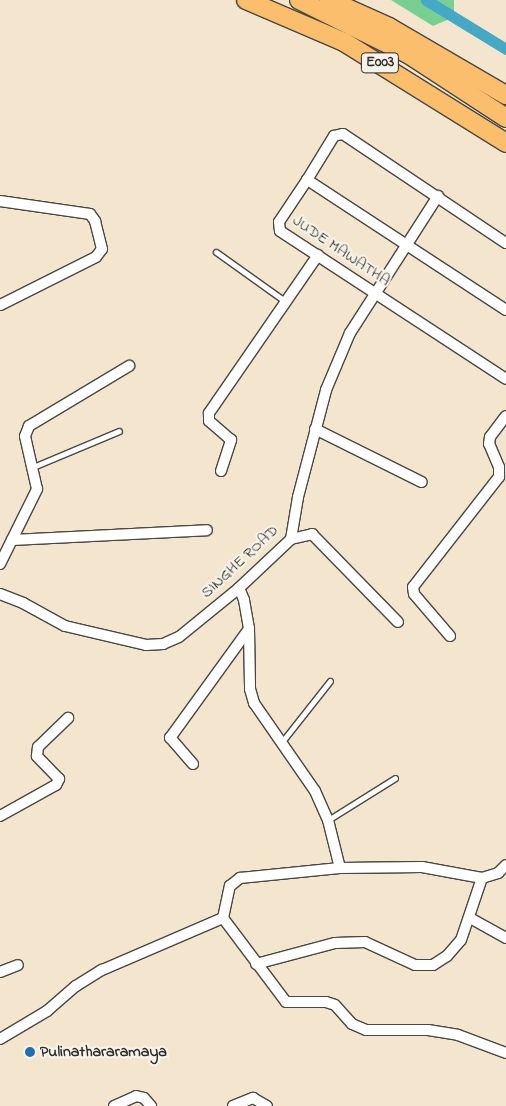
<!DOCTYPE html>
<html>
<head>
<meta charset="utf-8">
<style>
  body { margin:0 }
  #map { position:relative; width:506px; height:1106px; overflow:hidden; background:#f4e5ce; font-family:"Indie Flower",sans-serif }
  div>[style] { position:absolute }
  [style*='--x'] { left:calc(var(--x)*1px); top:calc(var(--y)*1px); width:calc(var(--w)*1px); rotate:calc(var(--a)*1deg) }
  .green>* { inset:0; background:#79ce92 }
  .canal>* { height:11px; margin:-5.5px; padding:0 5.5px; transform-origin:5.5px; border-radius:5.5px; background:#45a9c5 }
  .roads { filter:drop-shadow(1px 0 #494743) drop-shadow(-1px 0 #494743) drop-shadow(0 1px #494743) drop-shadow(0 -1px #494743) }
  .lane>* { height:5px; margin:-2.5px; padding:0 2.5px; transform-origin:2.5px; border-radius:2.5px; background:#fff }
  .street>* { height:10px; margin:-5px; padding:0 5px; transform-origin:5px; border-radius:5px; background:#fff }
  .highway>* { height:18px; margin:-9px; padding:0 9px; transform-origin:9px; border-radius:9px; background:#fabe6d }
  .dots>* { width:14px; height:14px; translate:-50% -50%; box-sizing:border-box; border:2px solid #f7f3e8; border-radius:50% }
  span { translate:-50% -50%; white-space:nowrap; text-align:center; line-height:1.15; -webkit-text-stroke:4.5px #f7f3e8; paint-order:stroke }
  .shield-label span { padding:1px 4px; background:#f7f3e8; border:1px solid; border-radius:4px; -webkit-text-stroke-width:0 }
  .shield-label { font-size:15px; color:#2b2b2b; font-weight:700 }
  .street-label { font-size:16px; color:#2b2b2b }
  .poi-label { font-size:16px; color:#2b2b2b; font-weight:700 }
  .left { translate:0 -50%; text-align:left }
</style>
</head>
<body>
<div id="map">
  <div class="green">
    <div style="clip-path:polygon(391px 0,454px 0,454px 17px,433px 26px)"></div>
  </div>
  <div class="canal">
    <div style="--x:426;--y:0;--w:94;--a:31.5"></div>
  </div>
  <div class="roads">
    <div class="lane">
      <div style="--x:216;--y:252;--w:86;--a:35.5"></div>
      <div style="--x:33;--y:467;--w:93;--a:-22.7"></div>
      <div style="--x:281;--y:743;--w:79;--a:-51.7"></div>
      <div style="--x:328;--y:820;--w:79;--a:-32.1"></div>
    </div>
    <div class="street">
      <div style="--x:307;--y:180;--w:52;--a:-58.5"></div>
      <div style="--x:334;--y:136;--w:9;--a:-13"></div>
      <div style="--x:343;--y:134;--w:196;--a:33.8"></div>
      <div style="--x:0;--y:201;--w:91;--a:8.2"></div>
      <div style="--x:90;--y:214;--w:9;--a:54"></div>
      <div style="--x:95;--y:221;--w:29;--a:76"></div>
      <div style="--x:102;--y:249;--w:10;--a:127"></div>
      <div style="--x:96;--y:257;--w:107;--a:153.4"></div>
      <div style="--x:506;--y:310;--w:238;--a:-146.8"></div>
      <div style="--x:307;--y:180;--w:50;--a:123.7"></div>
      <div style="--x:279;--y:222;--w:9;--a:84"></div>
      <div style="--x:280;--y:231;--w:270;--a:33.2"></div>
      <div style="--x:315;--y:429;--w:119;--a:26.4"></div>
      <div style="--x:221;--y:471;--w:33;--a:-72"></div>
      <div style="--x:231;--y:440;--w:29;--a:-139"></div>
      <div style="--x:209;--y:421;--w:8;--a:-90"></div>
      <div style="--x:209;--y:413;--w:192;--a:-55.4"></div>
      <div style="--x:291;--y:539;--w:22;--a:-13"></div>
      <div style="--x:312;--y:534;--w:123;--a:45.7"></div>
      <div style="--x:12;--y:540;--w:195;--a:-2.9"></div>
      <div style="--x:0;--y:564;--w:84;--a:-63.7"></div>
      <div style="--x:37;--y:489;--w:54;--a:-102.8"></div>
      <div style="--x:25;--y:436;--w:11;--a:-68"></div>
      <div style="--x:29;--y:426;--w:117;--a:-31"></div>
      <div style="--x:239;--y:588;--w:13;--a:67"></div>
      <div style="--x:244;--y:600;--w:29;--a:80"></div>
      <div style="--x:249;--y:629;--w:60;--a:89"></div>
      <div style="--x:250;--y:689;--w:15;--a:74"></div>
      <div style="--x:254;--y:703;--w:107;--a:55.3"></div>
      <div style="--x:315;--y:791;--w:32;--a:66"></div>
      <div style="--x:328;--y:820;--w:49;--a:76"></div>
      <div style="--x:0;--y:594;--w:25;--a:21"></div>
      <div style="--x:23;--y:603;--w:48;--a:28.7"></div>
      <div style="--x:65;--y:626;--w:83;--a:13.2"></div>
      <div style="--x:146;--y:645;--w:17;--a:-3"></div>
      <div style="--x:163;--y:644;--w:17;--a:-24"></div>
      <div style="--x:179;--y:637;--w:77;--a:-39.2"></div>
      <div style="--x:239;--y:588;--w:71;--a:-43.3"></div>
      <div style="--x:291;--y:539;--w:43;--a:-80.5"></div>
      <div style="--x:298;--y:497;--w:111;--a:-75.3"></div>
      <div style="--x:326;--y:390;--w:62;--a:-67.2"></div>
      <div style="--x:350;--y:333;--w:163;--a:-57.3"></div>
      <div style="--x:450;--y:636;--w:55;--a:-130.6"></div>
      <div style="--x:414;--y:594;--w:7;--a:-98"></div>
      <div style="--x:413;--y:587;--w:140;--a:-52"></div>
      <div style="--x:499;--y:477;--w:10;--a:-90"></div>
      <div style="--x:499;--y:467;--w:25;--a:-113"></div>
      <div style="--x:489;--y:444;--w:7;--a:-82"></div>
      <div style="--x:490;--y:437;--w:26;--a:-53"></div>
      <div style="--x:193;--y:764;--w:35;--a:-131"></div>
      <div style="--x:170;--y:738;--w:135;--a:-54.1"></div>
      <div style="--x:0;--y:816;--w:64;--a:-29"></div>
      <div style="--x:56;--y:785;--w:7;--a:-63"></div>
      <div style="--x:59;--y:779;--w:32;--a:-134"></div>
      <div style="--x:37;--y:756;--w:9;--a:-84"></div>
      <div style="--x:38;--y:747;--w:42;--a:-44"></div>
      <div style="--x:223;--y:918;--w:105;--a:53.1"></div>
      <div style="--x:286;--y:1002;--w:40;--a:0"></div>
      <div style="--x:326;--y:1002;--w:9;--a:18"></div>
      <div style="--x:335;--y:1005;--w:25;--a:48"></div>
      <div style="--x:352;--y:1024;--w:15;--a:23"></div>
      <div style="--x:366;--y:1030;--w:62;--a:0"></div>
      <div style="--x:428;--y:1030;--w:30;--a:9"></div>
      <div style="--x:458;--y:1035;--w:51;--a:20.6"></div>
      <div style="--x:223;--y:918;--w:33;--a:-78"></div>
      <div style="--x:230;--y:886;--w:13;--a:-39"></div>
      <div style="--x:240;--y:878;--w:100;--a:-5.7"></div>
      <div style="--x:340;--y:868;--w:82;--a:-0.7"></div>
      <div style="--x:422;--y:867;--w:61;--a:10.4"></div>
      <div style="--x:482;--y:878;--w:17;--a:-17"></div>
      <div style="--x:498;--y:873;--w:11;--a:-45"></div>
      <div style="--x:470;--y:918;--w:41;--a:29.1"></div>
      <div style="--x:256;--y:964;--w:82;--a:-14.9"></div>
      <div style="--x:335;--y:943;--w:30;--a:-2"></div>
      <div style="--x:365;--y:942;--w:55;--a:24.7"></div>
      <div style="--x:415;--y:965;--w:18;--a:0"></div>
      <div style="--x:433;--y:965;--w:17;--a:-33"></div>
      <div style="--x:447;--y:956;--w:21;--a:-49"></div>
      <div style="--x:461;--y:940;--w:65;--a:-71.3"></div>
      <div style="--x:0;--y:972;--w:19;--a:-21"></div>
      <div style="--x:0;--y:1039;--w:55;--a:-30.8"></div>
      <div style="--x:47;--y:1011;--w:38;--a:-41"></div>
      <div style="--x:76;--y:986;--w:31;--a:-32"></div>
      <div style="--x:102;--y:970;--w:132;--a:-23.3"></div>
      <div style="--x:114;--y:1106;--w:24;--a:-24"></div>
      <div style="--x:136;--y:1096;--w:8;--a:14"></div>
      <div style="--x:144;--y:1098;--w:11;--a:49"></div>
      <div style="--x:233;--y:1106;--w:22;--a:-22"></div>
      <div style="--x:253;--y:1098;--w:16;--a:30"></div>
    </div>
    <div class="highway">
      <div style="--x:246;--y:0;--w:107;--a:23.2"></div>
      <div style="--x:344;--y:42;--w:191;--a:31.9"></div>
      <div style="--x:299;--y:0;--w:122;--a:26.4"></div>
      <div style="--x:408;--y:54;--w:117;--a:33.1"></div>
      <div style="--x:329;--y:0;--w:66;--a:24.2"></div>
      <div style="--x:389;--y:27;--w:135;--a:30.2"></div>
    </div>
  </div>
  <div class="dots">
    <div style="left:30px;top:1052px;background:#1f6fb2"></div>
  </div>
  <div class="shield-label">
    <span style="left:380px;top:63px">E003</span>
  </div>
  <div class="street-label">
    <span style="left:341px;top:251px;rotate:34deg">JUDE MAWATHA</span>
    <span style="left:240px;top:562px;rotate:-43deg">SINGHE ROAD</span>
  </div>
  <div class="poi-label">
    <span class="left" style="left:40px;top:1052px">Pulinathararamaya</span>
  </div>
</div>
</body>
</html>
